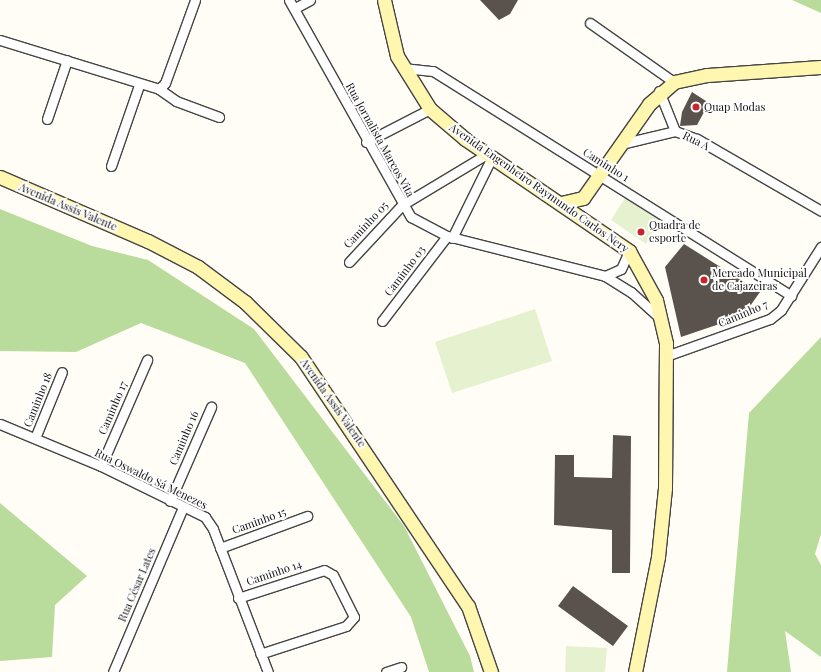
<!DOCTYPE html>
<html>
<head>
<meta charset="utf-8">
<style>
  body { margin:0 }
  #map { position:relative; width:821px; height:672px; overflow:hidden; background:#fffdf5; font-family:"Playfair Display",serif }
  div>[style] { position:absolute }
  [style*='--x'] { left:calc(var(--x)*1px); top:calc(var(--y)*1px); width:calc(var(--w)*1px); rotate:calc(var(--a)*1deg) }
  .forest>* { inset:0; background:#b9dc9c }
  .pitch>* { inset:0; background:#e6f2cf }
  .building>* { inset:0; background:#5a524d }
  .roads { filter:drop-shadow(1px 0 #444) drop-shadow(-1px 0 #444) drop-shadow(0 1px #444) drop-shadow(0 -1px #444) }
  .minor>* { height:9px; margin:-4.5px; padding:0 4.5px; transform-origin:4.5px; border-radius:4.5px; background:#fff }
  .secondary>* { height:13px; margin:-6.5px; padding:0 6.5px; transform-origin:6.5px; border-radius:6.5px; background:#fff6b0 }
  .dots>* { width:11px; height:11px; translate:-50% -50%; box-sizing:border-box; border:2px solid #fff; border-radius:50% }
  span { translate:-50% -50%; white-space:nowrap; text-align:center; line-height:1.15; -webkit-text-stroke:4px #fff; paint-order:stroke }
  .poi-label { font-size:11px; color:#111 }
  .left { translate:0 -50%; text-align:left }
  .street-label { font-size:11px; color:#111 }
</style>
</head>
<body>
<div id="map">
  <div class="forest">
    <div style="clip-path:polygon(792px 0,821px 0,821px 13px)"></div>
    <div style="clip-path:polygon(0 209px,92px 246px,148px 260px,254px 329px,404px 526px,470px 656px,474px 672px,429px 672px,411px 617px,245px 363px,141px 323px,76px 352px,0 351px)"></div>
    <div style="clip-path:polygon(821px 337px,821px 534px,815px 554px,821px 565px,821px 657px,785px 631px,791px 672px,727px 672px,749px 413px)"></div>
    <div style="clip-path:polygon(0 503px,87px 576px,55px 605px,52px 657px,0 661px)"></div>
  </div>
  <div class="pitch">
    <div style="clip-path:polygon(625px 198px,659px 220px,646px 244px,611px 220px)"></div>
    <div style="clip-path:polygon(535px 309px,552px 361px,452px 393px,435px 342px)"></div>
    <div style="clip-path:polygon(566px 646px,607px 648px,605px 672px,565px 672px)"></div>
  </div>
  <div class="building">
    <div style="clip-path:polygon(480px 0,518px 0,510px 14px,499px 20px)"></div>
    <div style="clip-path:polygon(692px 92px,709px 103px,697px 125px,680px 126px,682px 112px)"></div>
    <div style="clip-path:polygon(684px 244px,760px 292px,743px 316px,681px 337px,665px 267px)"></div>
    <div style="clip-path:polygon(613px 435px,631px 436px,630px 573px,612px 573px,612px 530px,554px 525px,555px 455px,574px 455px,574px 477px,612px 478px)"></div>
    <div style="clip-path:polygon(573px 586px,628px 626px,613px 646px,558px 606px)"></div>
  </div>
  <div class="roads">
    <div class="minor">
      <div style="--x:289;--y:0;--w:249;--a:60.7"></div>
      <div style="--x:411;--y:217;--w:41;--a:27.8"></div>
      <div style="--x:447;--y:236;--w:163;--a:14.2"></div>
      <div style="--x:605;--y:276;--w:31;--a:32"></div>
      <div style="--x:631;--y:292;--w:39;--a:42"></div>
      <div style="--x:295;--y:8;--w:17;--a:-28"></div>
      <div style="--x:590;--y:23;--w:103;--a:35.1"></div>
      <div style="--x:0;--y:40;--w:166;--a:17.1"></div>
      <div style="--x:159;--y:89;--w:8;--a:-45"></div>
      <div style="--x:165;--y:83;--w:88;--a:-70.1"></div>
      <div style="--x:403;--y:68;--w:30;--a:6"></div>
      <div style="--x:433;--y:71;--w:423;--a:32.1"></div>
      <div style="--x:159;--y:89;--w:21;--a:35"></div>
      <div style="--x:176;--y:101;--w:46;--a:20.4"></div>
      <div style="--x:659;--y:91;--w:43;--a:68.2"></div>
      <div style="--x:47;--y:119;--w:62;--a:-71.3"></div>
      <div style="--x:366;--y:142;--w:72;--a:-27.3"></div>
      <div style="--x:625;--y:143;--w:51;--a:-13.5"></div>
      <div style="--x:675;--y:131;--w:23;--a:20"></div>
      <div style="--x:697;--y:139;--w:143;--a:30.1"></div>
      <div style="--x:111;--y:166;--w:86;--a:-70.9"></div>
      <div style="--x:452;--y:238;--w:90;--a:-63.7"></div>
      <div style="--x:349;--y:262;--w:78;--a:-47.1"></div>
      <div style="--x:402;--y:205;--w:99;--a:-31"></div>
      <div style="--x:605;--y:276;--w:17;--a:-24"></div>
      <div style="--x:621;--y:269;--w:20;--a:-66"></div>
      <div style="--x:382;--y:321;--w:107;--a:-52.6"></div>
      <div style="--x:666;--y:356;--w:110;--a:-19.6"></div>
      <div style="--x:770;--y:319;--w:14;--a:-39"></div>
      <div style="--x:781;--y:310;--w:75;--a:-57.6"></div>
      <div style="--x:0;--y:424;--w:109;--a:22.6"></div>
      <div style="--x:101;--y:466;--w:116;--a:26.1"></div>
      <div style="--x:205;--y:517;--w:14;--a:56"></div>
      <div style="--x:213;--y:529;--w:153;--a:69"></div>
      <div style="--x:35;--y:438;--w:71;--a:-67.8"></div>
      <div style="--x:101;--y:466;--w:116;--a:-66.5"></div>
      <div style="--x:170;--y:501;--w:103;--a:-66.4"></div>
      <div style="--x:220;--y:548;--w:93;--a:-20.2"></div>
      <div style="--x:238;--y:598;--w:90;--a:-18"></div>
      <div style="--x:324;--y:570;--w:10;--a:29"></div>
      <div style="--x:333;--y:575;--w:47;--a:63.4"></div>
      <div style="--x:354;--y:617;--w:12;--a:132"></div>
      <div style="--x:346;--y:626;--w:90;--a:162"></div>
      <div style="--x:113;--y:672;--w:179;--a:-67"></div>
      <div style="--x:386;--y:672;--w:16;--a:-18"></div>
    </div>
    <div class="secondary">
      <div style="--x:384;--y:0;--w:57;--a:76.9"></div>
      <div style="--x:397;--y:56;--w:62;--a:58.1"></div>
      <div style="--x:430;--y:109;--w:46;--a:40.6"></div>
      <div style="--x:465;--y:139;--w:199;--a:34.3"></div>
      <div style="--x:629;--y:251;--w:56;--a:61.1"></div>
      <div style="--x:656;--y:300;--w:44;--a:76.9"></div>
      <div style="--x:666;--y:343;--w:145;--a:90.4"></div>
      <div style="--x:665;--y:488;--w:69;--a:95.8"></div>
      <div style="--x:658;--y:557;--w:117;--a:101.3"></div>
      <div style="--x:0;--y:177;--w:161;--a:23.4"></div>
      <div style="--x:148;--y:241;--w:56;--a:27.5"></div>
      <div style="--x:198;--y:267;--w:59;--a:36.7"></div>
      <div style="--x:245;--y:302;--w:78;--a:44.5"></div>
      <div style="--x:301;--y:357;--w:300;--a:56.2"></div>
      <div style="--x:468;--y:606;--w:70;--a:70.8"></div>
      <div style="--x:561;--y:203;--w:23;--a:-13"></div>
      <div style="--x:583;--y:198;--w:115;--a:-54.9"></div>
      <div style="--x:649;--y:104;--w:33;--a:-41"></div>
      <div style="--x:674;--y:82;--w:34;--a:-12"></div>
      <div style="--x:707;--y:75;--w:114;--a:-4"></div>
    </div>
  </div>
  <div class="dots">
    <div style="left:696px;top:107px;background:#c4262e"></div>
    <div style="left:641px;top:232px;background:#c4262e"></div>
    <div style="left:704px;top:280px;background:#c4262e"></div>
  </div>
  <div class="poi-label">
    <span class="left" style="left:704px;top:107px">Quap Modas</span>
    <span class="left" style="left:649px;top:232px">Quadra de<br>esporte</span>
    <span class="left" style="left:712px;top:280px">Mercado Municipal<br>de Cajazeiras</span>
  </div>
  <div class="street-label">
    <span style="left:380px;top:140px;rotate:61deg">Rua Jornalista Marcos Vita</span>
    <span style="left:696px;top:141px;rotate:26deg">Rua A</span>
    <span style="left:606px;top:165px;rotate:32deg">Caminho 1</span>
    <span style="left:539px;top:188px;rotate:35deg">Avenida Engenheiro Raymundo Carlos Nery</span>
    <span style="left:68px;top:207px;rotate:23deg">Avenida Assis Valente</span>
    <span style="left:366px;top:225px;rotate:-47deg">Caminho 05</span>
    <span style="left:405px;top:271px;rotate:-53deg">Caminho 03</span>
    <span style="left:743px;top:314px;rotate:-23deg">Caminho 7</span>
    <span style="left:38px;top:400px;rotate:-68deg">Caminho 18</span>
    <span style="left:333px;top:403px;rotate:55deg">Avenida Assis Valente</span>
    <span style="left:113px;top:408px;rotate:-67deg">Caminho 17</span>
    <span style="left:184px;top:438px;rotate:-67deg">Caminho 16</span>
    <span style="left:151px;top:479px;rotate:26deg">Rua Oswaldo Sá Menezes</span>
    <span style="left:259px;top:521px;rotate:-20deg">Caminho 15</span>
    <span style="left:274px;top:573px;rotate:-19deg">Caminho 14</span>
    <span style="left:137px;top:585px;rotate:-67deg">Rua César Lates</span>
  </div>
</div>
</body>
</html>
